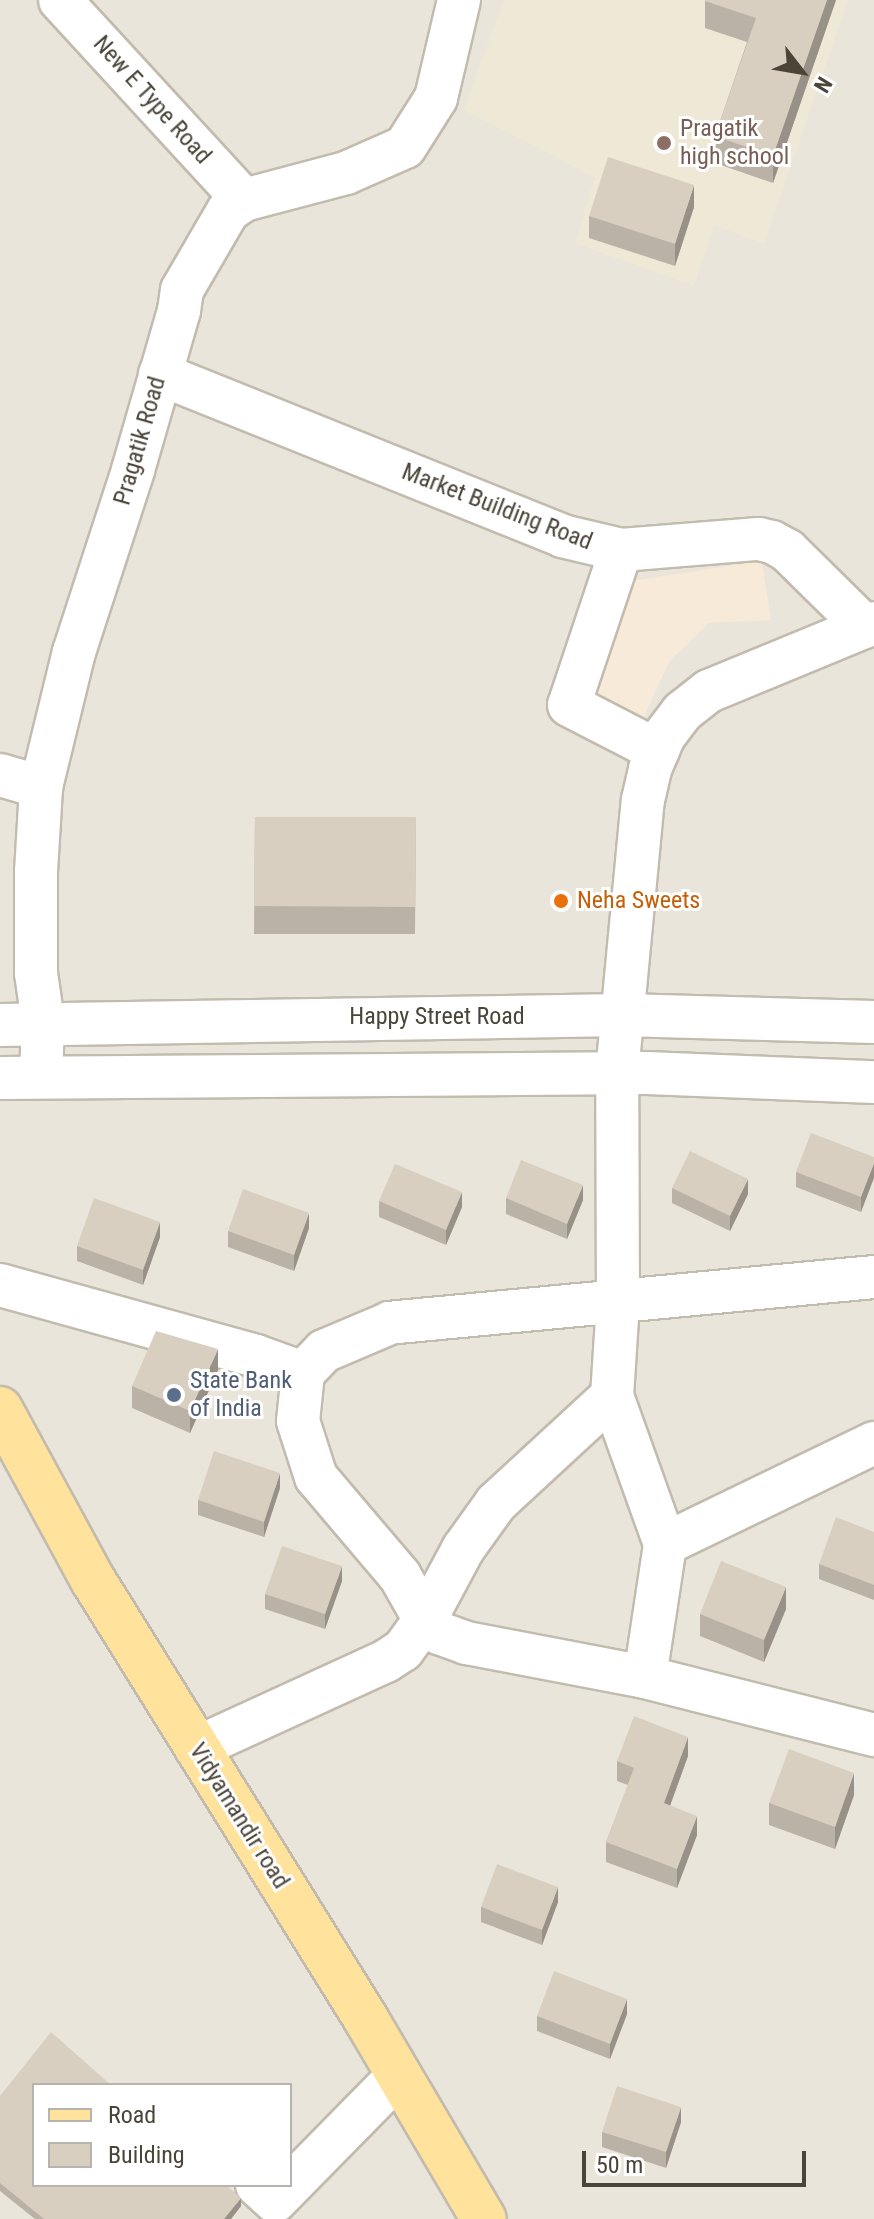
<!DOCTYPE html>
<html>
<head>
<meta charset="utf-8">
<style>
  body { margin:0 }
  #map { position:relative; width:874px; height:2219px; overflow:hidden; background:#f6f3ec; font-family:"Roboto Condensed",sans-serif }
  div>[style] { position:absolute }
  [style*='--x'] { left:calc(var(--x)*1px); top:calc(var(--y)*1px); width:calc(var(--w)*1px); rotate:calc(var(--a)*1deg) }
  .residential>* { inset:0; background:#eae5da }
  .commercial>* { inset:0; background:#f7ead8 }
  .education>* { inset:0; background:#efe8d6 }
  .roads { filter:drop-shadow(2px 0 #c2bbae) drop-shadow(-2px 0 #c2bbae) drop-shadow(0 2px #c2bbae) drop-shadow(0 -2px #c2bbae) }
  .minor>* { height:42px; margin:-21px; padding:0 21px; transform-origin:21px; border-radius:21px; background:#fff }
  .major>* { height:44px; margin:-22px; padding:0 22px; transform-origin:22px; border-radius:22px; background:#ffe39c }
  .wall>* { inset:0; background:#bab2a6 }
  .shaded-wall>* { inset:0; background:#979187 }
  .building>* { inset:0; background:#d8cfc1 }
  .dots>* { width:22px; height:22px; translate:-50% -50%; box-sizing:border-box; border:4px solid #fff; border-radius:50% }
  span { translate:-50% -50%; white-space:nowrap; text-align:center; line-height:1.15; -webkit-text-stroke:6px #fff; paint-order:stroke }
  .street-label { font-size:24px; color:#4b4439 }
  .education-label { font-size:24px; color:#785e54 }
  .left { translate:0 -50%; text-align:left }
  .food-label { font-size:24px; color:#c56008 }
  .service-label { font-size:24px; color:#4e5e75 }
  .legend { position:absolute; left:32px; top:2083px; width:260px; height:104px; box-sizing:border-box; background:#fff; border:2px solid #b7b4b0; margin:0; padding:10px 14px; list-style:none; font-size:24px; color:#4b4439 }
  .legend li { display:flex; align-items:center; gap:16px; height:40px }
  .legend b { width:40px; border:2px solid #b7b4b0 }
  .north { position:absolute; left:762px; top:32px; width:80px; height:80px; -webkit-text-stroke:6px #fff; paint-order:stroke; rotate:121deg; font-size:22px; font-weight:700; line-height:32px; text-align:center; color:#4b4439 }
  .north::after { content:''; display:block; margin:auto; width:28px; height:36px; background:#4b4439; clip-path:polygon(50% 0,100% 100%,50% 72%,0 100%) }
  .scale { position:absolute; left:582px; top:2151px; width:224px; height:36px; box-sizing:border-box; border:4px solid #4b4439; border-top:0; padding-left:10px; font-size:24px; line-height:28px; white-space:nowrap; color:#4b4439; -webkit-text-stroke:6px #fff; paint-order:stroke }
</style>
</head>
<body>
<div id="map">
  <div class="residential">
    <div style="clip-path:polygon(evenodd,0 0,874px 0,874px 2219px,0 2219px,0 0,34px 2085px,290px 2085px,290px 2185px,34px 2185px,34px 2085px)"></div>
  </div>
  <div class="commercial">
    <div style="clip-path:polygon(762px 561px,771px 620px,709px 623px,669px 662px,643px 719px,586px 699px,631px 581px)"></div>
  </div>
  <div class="education">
    <div style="clip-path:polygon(504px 0,848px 0,764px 244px,714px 225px,694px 286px,575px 243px,595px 177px,464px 110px)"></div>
  </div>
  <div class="roads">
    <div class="minor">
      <div style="--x:60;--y:0;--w:272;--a:47.4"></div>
      <div style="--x:160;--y:374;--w:433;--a:21.9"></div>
      <div style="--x:562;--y:536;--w:61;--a:13.3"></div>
      <div style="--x:621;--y:550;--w:138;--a:-4.6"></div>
      <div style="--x:759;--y:539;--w:13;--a:13"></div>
      <div style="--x:772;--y:542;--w:18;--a:29"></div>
      <div style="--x:788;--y:551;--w:108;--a:44.6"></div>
      <div style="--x:621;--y:550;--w:163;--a:108.5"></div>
      <div style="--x:569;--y:705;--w:100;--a:27.3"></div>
      <div style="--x:0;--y:775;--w:43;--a:16.3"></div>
      <div style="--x:0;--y:1025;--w:623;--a:-0.92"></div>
      <div style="--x:623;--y:1015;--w:251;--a:1.6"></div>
      <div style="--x:41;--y:1077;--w:55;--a:-87.9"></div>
      <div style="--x:43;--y:1022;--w:49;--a:-98.1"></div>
      <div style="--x:36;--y:973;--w:101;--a:-90"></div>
      <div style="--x:36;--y:872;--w:85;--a:-86.6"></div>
      <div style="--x:41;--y:787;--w:139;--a:-76.3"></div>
      <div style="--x:74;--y:652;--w:191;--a:-72"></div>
      <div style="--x:133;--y:470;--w:166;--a:-73.9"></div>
      <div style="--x:179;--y:311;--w:21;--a:-82"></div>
      <div style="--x:182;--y:290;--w:91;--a:-59.8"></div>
      <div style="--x:228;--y:211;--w:19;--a:-35"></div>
      <div style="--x:244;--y:200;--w:106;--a:-14.8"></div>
      <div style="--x:346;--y:173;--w:64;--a:-23.8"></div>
      <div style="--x:405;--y:147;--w:58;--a:-57.7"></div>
      <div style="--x:436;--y:98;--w:101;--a:-76.8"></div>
      <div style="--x:0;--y:1078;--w:647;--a:-0.44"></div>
      <div style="--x:647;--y:1073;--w:227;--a:2.3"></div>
      <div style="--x:874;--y:1277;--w:486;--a:174.6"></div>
      <div style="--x:390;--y:1323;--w:72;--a:157"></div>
      <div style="--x:324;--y:1351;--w:30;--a:134"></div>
      <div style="--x:303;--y:1373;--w:48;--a:95.9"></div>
      <div style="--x:298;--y:1421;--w:59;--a:72.2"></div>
      <div style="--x:316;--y:1477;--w:130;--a:49.7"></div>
      <div style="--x:400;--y:1576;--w:51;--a:60.4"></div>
      <div style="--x:425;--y:1620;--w:19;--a:43"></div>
      <div style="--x:439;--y:1633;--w:30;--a:20"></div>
      <div style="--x:467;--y:1643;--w:181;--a:10.8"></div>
      <div style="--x:645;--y:1677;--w:236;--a:14.2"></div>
      <div style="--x:0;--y:1285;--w:266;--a:15.5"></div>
      <div style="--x:256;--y:1356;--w:50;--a:19.9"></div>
      <div style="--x:665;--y:1544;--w:232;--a:-25.8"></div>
      <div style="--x:645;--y:1677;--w:134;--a:-81.4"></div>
      <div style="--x:665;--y:1544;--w:157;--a:-109.7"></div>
      <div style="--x:612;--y:1396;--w:92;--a:-86.3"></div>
      <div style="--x:618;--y:1304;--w:231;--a:-90.2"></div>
      <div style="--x:617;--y:1073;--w:274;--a:-84.6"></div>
      <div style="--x:643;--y:800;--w:32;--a:-77"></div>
      <div style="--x:650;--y:769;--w:36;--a:-67"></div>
      <div style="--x:664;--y:736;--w:30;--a:-53"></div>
      <div style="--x:682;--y:712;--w:34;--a:-38"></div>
      <div style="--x:709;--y:691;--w:178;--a:-22.4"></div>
      <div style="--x:196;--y:1748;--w:209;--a:-24.6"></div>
      <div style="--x:386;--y:1661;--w:20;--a:-33"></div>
      <div style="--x:403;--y:1650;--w:37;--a:-54"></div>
      <div style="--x:425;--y:1620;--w:81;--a:-61.8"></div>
      <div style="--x:463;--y:1549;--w:57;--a:-54.3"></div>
      <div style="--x:496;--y:1503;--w:158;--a:-42.7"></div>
      <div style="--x:257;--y:2185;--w:24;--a:42"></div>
      <div style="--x:275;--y:2201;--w:177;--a:-45.5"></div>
    </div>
    <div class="major">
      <div style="--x:0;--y:1409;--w:195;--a:61.5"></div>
      <div style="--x:93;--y:1580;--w:517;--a:58.12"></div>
      <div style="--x:366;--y:2019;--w:232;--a:59.5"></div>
    </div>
  </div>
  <div class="wall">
    <div style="clip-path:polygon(705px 0,836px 0,773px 183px,715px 163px,715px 136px,747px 42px,705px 28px)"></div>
    <div style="clip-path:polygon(694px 207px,675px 266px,589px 238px,589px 216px)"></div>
    <div style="clip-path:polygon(255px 817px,416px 817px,415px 934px,254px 934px)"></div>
    <div style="clip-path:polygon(874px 1157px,861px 1212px,796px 1187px,796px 1172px)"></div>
    <div style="clip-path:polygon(672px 1188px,748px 1194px,730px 1231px,672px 1203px)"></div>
    <div style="clip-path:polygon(506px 1198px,583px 1200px,567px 1239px,506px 1214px)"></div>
    <div style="clip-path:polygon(379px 1201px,462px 1207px,446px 1245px,379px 1217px)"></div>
    <div style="clip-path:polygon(309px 1228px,294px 1271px,228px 1247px,228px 1231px)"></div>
    <div style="clip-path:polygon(160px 1237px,143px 1285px,77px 1261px,77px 1246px)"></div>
    <div style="clip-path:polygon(218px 1370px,190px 1433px,132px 1408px,132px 1386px)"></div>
    <div style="clip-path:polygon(280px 1488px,264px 1537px,198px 1515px,198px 1500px)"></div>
    <div style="clip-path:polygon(874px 1532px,874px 1600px,819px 1579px,819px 1564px)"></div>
    <div style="clip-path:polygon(342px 1581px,325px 1629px,265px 1609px,265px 1594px)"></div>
    <div style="clip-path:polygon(786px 1609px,764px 1662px,700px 1636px,700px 1614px)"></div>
    <div style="clip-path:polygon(688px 1756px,670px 1806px,697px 1835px,677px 1888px,606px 1862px,606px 1842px,628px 1785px,617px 1781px,617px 1761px)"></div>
    <div style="clip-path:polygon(854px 1795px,835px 1849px,769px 1825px,769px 1803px)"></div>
    <div style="clip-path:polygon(558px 1902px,542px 1945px,481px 1922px,481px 1907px)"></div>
    <div style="clip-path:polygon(627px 2014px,610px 2059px,537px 2031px,537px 2016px)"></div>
    <div style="clip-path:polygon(0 2096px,241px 2206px,231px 2219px,35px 2219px,0 2191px)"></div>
    <div style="clip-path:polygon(681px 2122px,666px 2168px,602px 2147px,602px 2132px)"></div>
  </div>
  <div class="shaded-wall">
    <div style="clip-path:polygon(827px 0,836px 0,773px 183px,773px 156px)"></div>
    <div style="clip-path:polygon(694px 185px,694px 207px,675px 266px,675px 244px)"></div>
    <div style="clip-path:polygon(874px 1163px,874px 1178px,861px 1212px,861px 1197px)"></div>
    <div style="clip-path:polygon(748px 1179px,748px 1194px,730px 1231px,730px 1216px)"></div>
    <div style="clip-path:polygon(583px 1185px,583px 1200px,567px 1239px,567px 1224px)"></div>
    <div style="clip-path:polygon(462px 1192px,462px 1207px,446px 1245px,446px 1230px)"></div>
    <div style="clip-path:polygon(309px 1213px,309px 1228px,294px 1271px,294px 1255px)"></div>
    <div style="clip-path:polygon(160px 1222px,160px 1237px,143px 1285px,143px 1270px)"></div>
    <div style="clip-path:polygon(218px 1349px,218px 1370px,190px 1433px,190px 1411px)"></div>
    <div style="clip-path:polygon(280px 1473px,280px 1488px,264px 1537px,264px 1522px)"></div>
    <div style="clip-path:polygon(342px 1566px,342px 1581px,325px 1629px,325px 1614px)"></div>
    <div style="clip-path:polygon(786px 1587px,786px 1609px,764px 1662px,764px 1640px)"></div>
    <div style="clip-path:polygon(688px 1737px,688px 1756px,664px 1822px,664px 1803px)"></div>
    <div style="clip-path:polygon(854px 1773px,854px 1795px,835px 1849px,835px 1827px)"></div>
    <div style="clip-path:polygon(697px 1816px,697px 1835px,677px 1888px,677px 1869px)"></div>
    <div style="clip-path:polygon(558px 1887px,558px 1902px,542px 1945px,542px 1930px)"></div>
    <div style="clip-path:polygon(627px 1999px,627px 2014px,610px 2059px,610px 2044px)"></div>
    <div style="clip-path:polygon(681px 2107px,681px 2122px,666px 2168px,666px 2152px)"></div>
    <div style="clip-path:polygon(241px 2198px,241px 2206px,231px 2219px,224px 2219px)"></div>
  </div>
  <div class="building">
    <div style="clip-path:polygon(705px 0,827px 0,773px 156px,715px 136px,756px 18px,705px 1px)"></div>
    <div style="clip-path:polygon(608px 157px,694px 185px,675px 244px,589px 216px)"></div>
    <div style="clip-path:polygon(255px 817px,416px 817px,415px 907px,254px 906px)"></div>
    <div style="clip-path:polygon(811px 1133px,874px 1157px,874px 1163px,861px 1197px,796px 1172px)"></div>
    <div style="clip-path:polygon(690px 1151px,748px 1179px,730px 1216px,672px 1188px)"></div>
    <div style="clip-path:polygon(521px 1160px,583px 1185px,567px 1224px,506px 1198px)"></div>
    <div style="clip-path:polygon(395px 1164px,462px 1192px,446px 1230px,379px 1201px)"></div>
    <div style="clip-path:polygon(243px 1189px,309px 1213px,294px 1255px,228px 1231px)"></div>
    <div style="clip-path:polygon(94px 1198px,160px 1222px,143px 1270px,77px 1246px)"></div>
    <div style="clip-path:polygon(156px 1331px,218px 1349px,190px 1411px,132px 1386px)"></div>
    <div style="clip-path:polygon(214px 1451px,280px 1473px,264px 1522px,198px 1500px)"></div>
    <div style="clip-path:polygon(836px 1517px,874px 1532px,874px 1585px,819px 1564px)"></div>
    <div style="clip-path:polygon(282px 1546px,342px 1566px,325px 1614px,265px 1594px)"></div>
    <div style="clip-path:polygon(721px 1561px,786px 1587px,764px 1640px,700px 1614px)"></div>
    <div style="clip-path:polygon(634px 1716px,688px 1737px,664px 1803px,697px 1816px,677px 1869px,606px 1842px,634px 1768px,617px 1761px)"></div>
    <div style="clip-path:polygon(789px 1749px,854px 1773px,835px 1827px,769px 1803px)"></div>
    <div style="clip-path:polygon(497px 1864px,558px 1887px,542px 1930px,481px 1907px)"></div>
    <div style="clip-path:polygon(554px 1971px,627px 1999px,610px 2044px,537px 2016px)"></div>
    <div style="clip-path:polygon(51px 2032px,111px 2085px,34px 2085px,34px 2185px,226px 2185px,241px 2198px,224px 2219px,44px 2219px,0 2183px,0 2096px)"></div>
    <div style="clip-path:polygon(617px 2086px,681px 2107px,666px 2152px,602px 2132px)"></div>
  </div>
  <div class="dots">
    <div style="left:664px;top:143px;background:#8d6e63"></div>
    <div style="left:561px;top:901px;background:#e8710a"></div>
    <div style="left:174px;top:1395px;background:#5c6f8a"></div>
  </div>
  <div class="street-label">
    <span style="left:152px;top:100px;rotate:48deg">New E Type Road</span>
    <span style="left:140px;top:441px;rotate:-74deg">Pragatik Road</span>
    <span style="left:497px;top:507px;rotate:21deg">Market Building Road</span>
    <span style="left:437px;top:1017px">Happy Street Road</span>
    <span style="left:239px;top:1816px;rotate:58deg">Vidyamandir road</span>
  </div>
  <div class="education-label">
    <span class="left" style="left:680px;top:143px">Pragatik<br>high school</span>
  </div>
  <div class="food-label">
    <span class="left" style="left:577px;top:901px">Neha Sweets</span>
  </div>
  <div class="service-label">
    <span class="left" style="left:190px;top:1395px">State Bank<br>of India</span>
  </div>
  <ul class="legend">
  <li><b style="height:10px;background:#ffe39c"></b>Road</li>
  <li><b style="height:22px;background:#d8cfc1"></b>Building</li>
  </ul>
  <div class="north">N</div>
  <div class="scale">50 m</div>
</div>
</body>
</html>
